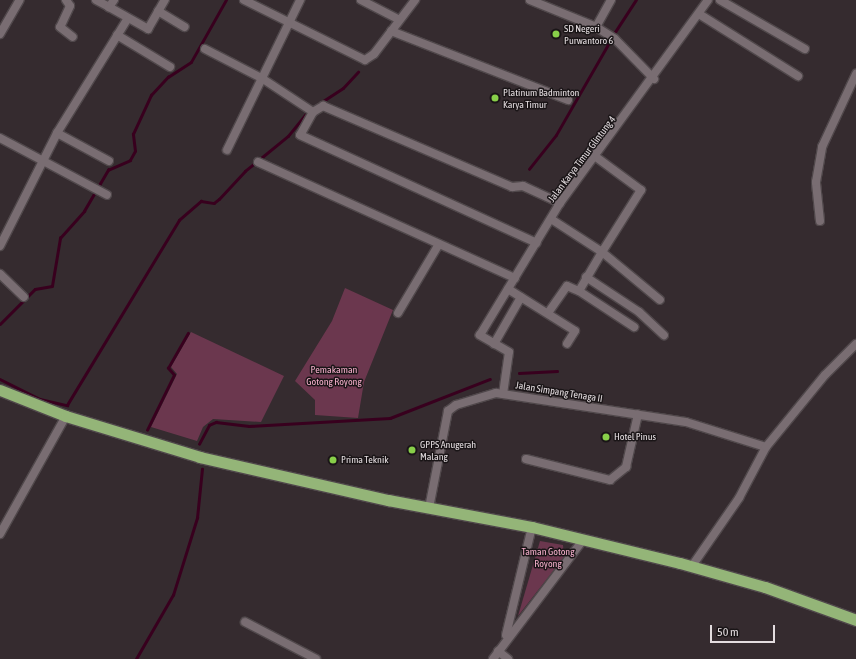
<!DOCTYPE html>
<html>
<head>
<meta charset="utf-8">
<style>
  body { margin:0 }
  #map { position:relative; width:856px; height:659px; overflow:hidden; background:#352b2f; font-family:"Asap Condensed",sans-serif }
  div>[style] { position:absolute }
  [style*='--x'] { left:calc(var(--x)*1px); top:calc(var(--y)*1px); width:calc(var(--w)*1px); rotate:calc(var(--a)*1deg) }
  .green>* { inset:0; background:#6b374e }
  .stream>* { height:2.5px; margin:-1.25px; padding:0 1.25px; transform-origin:1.25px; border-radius:1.25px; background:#38001e }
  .roads { filter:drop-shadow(1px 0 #50484b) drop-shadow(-1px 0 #50484b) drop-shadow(0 1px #50484b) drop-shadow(0 -1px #50484b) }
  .minor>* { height:8px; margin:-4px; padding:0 4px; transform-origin:4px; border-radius:4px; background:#796d72 }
  .trunk>* { height:11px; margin:-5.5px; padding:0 5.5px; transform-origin:5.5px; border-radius:5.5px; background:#94b578 }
  .dots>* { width:11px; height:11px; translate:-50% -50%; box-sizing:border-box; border:2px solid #1a1517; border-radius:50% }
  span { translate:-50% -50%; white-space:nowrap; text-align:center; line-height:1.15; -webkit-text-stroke:3px #1a1517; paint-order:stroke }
  .poi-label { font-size:10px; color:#e3dcdf }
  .left { translate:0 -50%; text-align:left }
  .street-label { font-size:10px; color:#e3dcdf }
  .park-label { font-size:10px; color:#f6b0cc }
  .scale { position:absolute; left:710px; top:625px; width:65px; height:18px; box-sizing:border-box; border:2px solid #e3dcdf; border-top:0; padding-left:5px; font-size:12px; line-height:14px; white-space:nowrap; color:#e3dcdf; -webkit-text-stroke:3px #1a1517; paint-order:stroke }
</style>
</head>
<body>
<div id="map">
  <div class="green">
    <div style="clip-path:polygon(345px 288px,393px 310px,364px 382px,358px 418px,315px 415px,315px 400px,295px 381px,332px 321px)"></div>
    <div style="clip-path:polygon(191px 332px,284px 376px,261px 422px,213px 419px,203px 427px,197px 441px,151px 427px,177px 374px,171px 367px)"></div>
    <div style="clip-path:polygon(540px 541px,563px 545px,564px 557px,518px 616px)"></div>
  </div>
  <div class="stream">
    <div style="--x:615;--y:32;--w:38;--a:-57"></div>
    <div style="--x:320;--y:103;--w:27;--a:-33"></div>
    <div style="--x:343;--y:88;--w:22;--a:-47"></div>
    <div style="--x:529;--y:169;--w:43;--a:-51.5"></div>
    <div style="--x:556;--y:135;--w:108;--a:-60.1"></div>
    <div style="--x:0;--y:324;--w:49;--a:-45"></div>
    <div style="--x:35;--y:289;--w:17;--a:-10"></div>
    <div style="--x:52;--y:286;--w:49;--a:-80.5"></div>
    <div style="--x:60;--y:238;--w:36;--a:-48"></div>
    <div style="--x:84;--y:211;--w:48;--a:-59.7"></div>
    <div style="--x:108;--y:170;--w:24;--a:-24"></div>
    <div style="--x:130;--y:160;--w:10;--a:-61"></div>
    <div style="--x:135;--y:151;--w:17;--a:-97"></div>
    <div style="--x:133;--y:134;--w:43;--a:-65.2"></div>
    <div style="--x:151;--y:95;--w:25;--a:-47"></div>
    <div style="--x:168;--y:77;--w:27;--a:-33"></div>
    <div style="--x:191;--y:62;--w:71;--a:-60.6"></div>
    <div style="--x:519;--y:373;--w:38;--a:-3"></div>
    <div style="--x:0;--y:379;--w:45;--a:26.6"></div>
    <div style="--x:40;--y:399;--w:28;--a:13"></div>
    <div style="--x:67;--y:405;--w:216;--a:-58.8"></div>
    <div style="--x:179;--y:220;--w:29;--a:-41"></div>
    <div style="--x:201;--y:201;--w:13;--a:9"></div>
    <div style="--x:214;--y:203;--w:6;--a:-39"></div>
    <div style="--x:219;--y:199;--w:38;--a:-47"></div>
    <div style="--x:245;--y:171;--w:55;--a:-39.1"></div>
    <div style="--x:288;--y:136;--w:32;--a:-51"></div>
    <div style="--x:147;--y:430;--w:61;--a:-63.9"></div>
    <div style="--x:174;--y:375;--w:9;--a:-131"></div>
    <div style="--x:168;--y:368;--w:40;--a:-60.3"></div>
    <div style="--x:199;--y:444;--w:21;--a:-62"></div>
    <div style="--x:209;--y:425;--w:8;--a:-23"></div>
    <div style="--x:216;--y:422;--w:33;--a:7"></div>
    <div style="--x:249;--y:426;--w:141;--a:-3.2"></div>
    <div style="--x:390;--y:418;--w:107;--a:-21.3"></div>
    <div style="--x:136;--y:659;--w:74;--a:-60"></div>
    <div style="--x:173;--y:595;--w:81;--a:-72.7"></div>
    <div style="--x:197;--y:518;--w:49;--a:-84.2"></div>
  </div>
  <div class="roads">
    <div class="minor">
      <div style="--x:66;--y:0;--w:7;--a:56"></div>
      <div style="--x:70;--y:6;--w:23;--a:115"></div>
      <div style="--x:60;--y:27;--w:16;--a:38"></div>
      <div style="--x:96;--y:0;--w:15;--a:28"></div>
      <div style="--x:114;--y:0;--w:9;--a:126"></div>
      <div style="--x:109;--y:7;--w:45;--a:29.4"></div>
      <div style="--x:148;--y:29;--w:34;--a:-60"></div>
      <div style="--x:244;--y:0;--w:135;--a:26.4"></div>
      <div style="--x:365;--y:60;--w:11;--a:-34"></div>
      <div style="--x:374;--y:54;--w:68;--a:-52.8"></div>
      <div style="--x:361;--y:0;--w:42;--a:27.2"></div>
      <div style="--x:530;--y:0;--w:71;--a:22.2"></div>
      <div style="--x:611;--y:0;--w:31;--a:119"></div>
      <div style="--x:596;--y:27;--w:22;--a:32"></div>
      <div style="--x:615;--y:39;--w:56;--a:45.7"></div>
      <div style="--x:720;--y:0;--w:98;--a:30"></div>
      <div style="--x:158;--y:11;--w:31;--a:31"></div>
      <div style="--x:699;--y:14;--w:117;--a:32.1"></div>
      <div style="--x:391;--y:31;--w:190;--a:21.3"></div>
      <div style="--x:0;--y:34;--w:39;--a:-60"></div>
      <div style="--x:117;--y:35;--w:62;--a:31.1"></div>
      <div style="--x:205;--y:49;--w:65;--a:27.3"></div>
      <div style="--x:263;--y:79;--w:60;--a:33.4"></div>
      <div style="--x:313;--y:112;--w:12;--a:-31"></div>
      <div style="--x:323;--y:106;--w:206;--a:23.2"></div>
      <div style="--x:512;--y:187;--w:11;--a:-5"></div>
      <div style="--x:523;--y:186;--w:41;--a:24.7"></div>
      <div style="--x:313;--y:112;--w:26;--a:119"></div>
      <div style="--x:300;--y:135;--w:260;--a:24.5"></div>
      <div style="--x:57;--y:133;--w:59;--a:28.3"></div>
      <div style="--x:0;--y:138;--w:121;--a:28"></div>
      <div style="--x:227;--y:150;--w:167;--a:-64"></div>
      <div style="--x:596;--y:157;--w:56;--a:36.3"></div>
      <div style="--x:641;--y:190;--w:73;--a:122.2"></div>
      <div style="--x:602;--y:252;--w:75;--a:39.6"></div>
      <div style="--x:258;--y:162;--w:282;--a:24.3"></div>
      <div style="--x:551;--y:219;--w:61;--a:32.9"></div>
      <div style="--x:602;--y:252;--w:45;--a:120.5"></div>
      <div style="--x:579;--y:291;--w:66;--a:33.2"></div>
      <div style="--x:820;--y:221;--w:39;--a:-96"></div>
      <div style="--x:816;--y:182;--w:36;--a:-80"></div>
      <div style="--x:822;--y:147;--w:81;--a:-65"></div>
      <div style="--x:0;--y:246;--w:127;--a:-63.2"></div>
      <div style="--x:57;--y:133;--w:135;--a:-58.3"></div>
      <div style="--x:0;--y:274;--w:33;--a:44"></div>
      <div style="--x:586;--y:277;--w:64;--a:33.4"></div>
      <div style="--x:639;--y:312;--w:34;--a:43"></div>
      <div style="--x:508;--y:289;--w:79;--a:32.1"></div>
      <div style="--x:575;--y:331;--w:15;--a:122"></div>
      <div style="--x:398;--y:313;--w:80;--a:-59.3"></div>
      <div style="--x:548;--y:313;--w:33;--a:-55"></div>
      <div style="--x:567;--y:286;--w:13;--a:23"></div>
      <div style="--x:494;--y:344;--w:54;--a:-60.1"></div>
      <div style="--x:503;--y:394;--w:42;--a:-81.9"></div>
      <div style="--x:509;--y:352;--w:34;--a:-150"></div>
      <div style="--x:480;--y:335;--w:154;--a:-58.8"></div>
      <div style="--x:560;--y:203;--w:251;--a:-53.9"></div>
      <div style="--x:526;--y:459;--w:87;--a:14"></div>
      <div style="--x:610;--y:480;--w:21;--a:-39"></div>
      <div style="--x:626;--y:467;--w:54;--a:-77.2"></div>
      <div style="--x:429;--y:508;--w:99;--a:-78.9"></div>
      <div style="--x:448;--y:411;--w:10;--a:-37"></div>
      <div style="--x:456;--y:405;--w:42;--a:-16.7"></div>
      <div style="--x:496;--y:393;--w:192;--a:8.7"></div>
      <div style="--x:686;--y:422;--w:84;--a:17.4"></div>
      <div style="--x:0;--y:534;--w:135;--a:-60.8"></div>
      <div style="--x:692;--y:566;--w:83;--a:-55.3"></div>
      <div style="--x:739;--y:498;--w:58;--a:-62.1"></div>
      <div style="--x:766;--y:447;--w:93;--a:-50.7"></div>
      <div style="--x:825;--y:375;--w:44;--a:-45"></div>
      <div style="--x:245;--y:622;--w:80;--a:27.5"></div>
      <div style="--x:506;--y:635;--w:111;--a:-76.5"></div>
      <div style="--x:498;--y:651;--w:13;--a:39"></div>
      <div style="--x:493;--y:659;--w:149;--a:-52.9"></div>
    </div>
    <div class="trunk">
      <div style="--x:0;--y:390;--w:71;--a:21.5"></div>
      <div style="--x:66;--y:416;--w:140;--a:17"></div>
      <div style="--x:200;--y:457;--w:193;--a:12.9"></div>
      <div style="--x:388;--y:500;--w:147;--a:10.6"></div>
      <div style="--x:532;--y:527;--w:152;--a:13.7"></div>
      <div style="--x:680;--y:563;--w:88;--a:15.8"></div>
      <div style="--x:765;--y:587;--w:97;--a:19.9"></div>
    </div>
  </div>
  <div class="dots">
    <div style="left:556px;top:34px;background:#88cf49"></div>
    <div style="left:495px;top:98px;background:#88cf49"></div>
    <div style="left:606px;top:437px;background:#88cf49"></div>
    <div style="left:412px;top:450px;background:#88cf49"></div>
    <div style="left:333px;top:460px;background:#88cf49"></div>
  </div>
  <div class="poi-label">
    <span class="left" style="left:564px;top:34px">SD Negeri<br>Purwantoro 6</span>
    <span class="left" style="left:503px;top:98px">Platinum Badminton<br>Karya Timur</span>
    <span class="left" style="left:614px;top:437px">Hotel Pinus</span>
    <span class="left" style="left:420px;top:450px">GPPS Anugerah<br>Malang</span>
    <span class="left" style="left:341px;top:460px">Prima Teknik</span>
  </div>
  <div class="street-label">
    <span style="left:582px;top:159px;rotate:-53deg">Jalan Karya Timur Glintung 4</span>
    <span style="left:559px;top:392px;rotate:9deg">Jalan Simpang Tenaga II</span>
  </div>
  <div class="park-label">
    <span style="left:334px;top:375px">Pemakaman<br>Gotong Royong</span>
    <span style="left:548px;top:557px">Taman Gotong<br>Royong</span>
  </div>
  <div class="scale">50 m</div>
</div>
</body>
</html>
